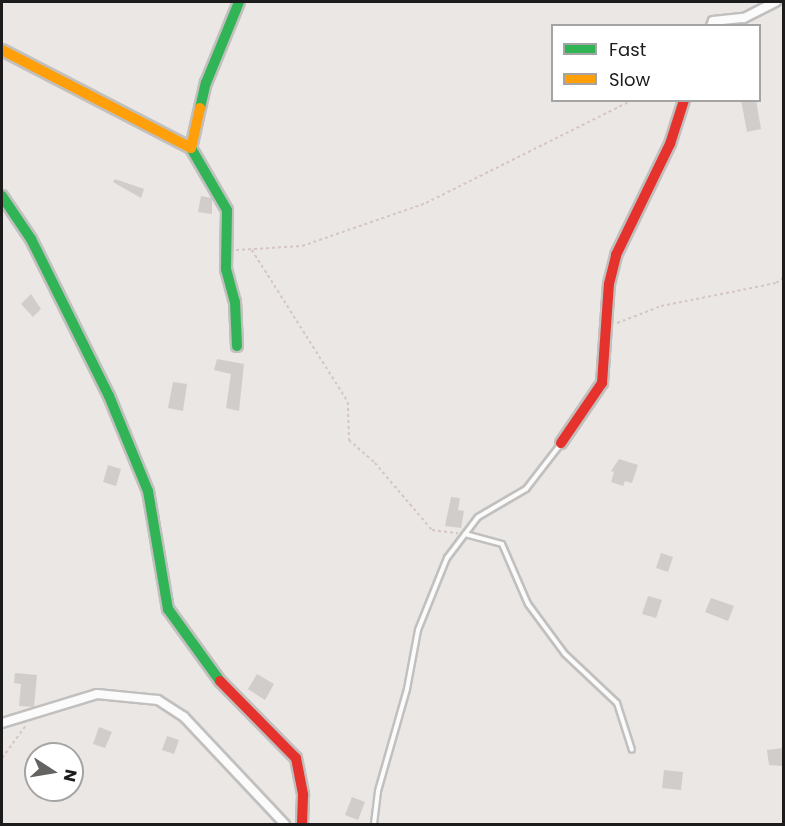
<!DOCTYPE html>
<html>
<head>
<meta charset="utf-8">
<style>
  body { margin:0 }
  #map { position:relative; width:785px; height:826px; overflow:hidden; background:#eae7e4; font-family:Poppins,sans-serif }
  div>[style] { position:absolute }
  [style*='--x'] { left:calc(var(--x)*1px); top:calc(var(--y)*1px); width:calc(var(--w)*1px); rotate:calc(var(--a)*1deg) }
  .building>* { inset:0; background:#d1cdcb }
  .path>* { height:1.5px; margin-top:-0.75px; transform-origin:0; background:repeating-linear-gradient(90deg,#d5c6c5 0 3px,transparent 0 6px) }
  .roads { filter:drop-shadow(2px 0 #c1c0bf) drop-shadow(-2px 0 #c1c0bf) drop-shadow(0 2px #c1c0bf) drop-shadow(0 -2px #c1c0bf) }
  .lane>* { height:4px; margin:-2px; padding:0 2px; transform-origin:2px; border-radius:2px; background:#fcfbfb }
  .street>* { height:8px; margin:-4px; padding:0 4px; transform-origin:4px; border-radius:4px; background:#fcfbfb }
  .fast>* { height:10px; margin:-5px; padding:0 5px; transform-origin:5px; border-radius:5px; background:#30b455 }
  .slow>* { height:10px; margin:-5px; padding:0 5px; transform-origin:5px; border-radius:5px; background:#ff9f0a }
  .jam>* { height:10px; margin:-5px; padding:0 5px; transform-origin:5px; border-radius:5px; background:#e5322d }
  span { translate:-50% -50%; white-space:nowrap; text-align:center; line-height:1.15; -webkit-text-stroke:5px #fff; paint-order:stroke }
  .frame { position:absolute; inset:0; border:3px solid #1c1c1c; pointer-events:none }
  .legend { position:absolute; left:551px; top:24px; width:210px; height:78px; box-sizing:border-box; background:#fff; border:2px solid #a4a4a4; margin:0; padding:8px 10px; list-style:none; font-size:18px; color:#1c1c1c }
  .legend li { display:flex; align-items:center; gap:12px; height:30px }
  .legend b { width:30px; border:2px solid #a4a4a4 }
  .north { position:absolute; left:24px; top:742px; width:60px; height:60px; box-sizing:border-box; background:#fff; border:2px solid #a4a4a4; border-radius:50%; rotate:102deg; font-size:16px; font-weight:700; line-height:24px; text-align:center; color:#1c1c1c }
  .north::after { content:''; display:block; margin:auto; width:21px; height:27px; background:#646362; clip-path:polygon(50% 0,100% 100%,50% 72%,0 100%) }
</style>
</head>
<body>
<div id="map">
  <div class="building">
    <div style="clip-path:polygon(741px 100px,756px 100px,761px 129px,747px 132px)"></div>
    <div style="clip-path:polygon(115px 179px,144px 189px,141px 198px,113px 182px)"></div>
    <div style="clip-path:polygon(201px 196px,212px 198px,212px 214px,198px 212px)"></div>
    <div style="clip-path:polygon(31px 294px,41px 309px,33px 317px,21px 304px)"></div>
    <div style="clip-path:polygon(217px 359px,244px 364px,239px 411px,226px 408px,231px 374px,214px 370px)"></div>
    <div style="clip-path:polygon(173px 382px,187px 384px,183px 411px,168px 408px)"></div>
    <div style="clip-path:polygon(619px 459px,638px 465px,632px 483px,625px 481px,623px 486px,611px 482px,614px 472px,611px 471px)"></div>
    <div style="clip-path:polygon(108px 465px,121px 469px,116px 486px,103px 482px)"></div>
    <div style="clip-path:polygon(451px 497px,460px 498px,458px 510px,464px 511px,461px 528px,445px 526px)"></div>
    <div style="clip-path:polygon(661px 553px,673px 557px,668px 572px,656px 568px)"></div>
    <div style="clip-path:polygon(648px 596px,662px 600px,656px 618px,642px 614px)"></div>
    <div style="clip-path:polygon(711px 598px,734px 606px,728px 621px,705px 612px)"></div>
    <div style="clip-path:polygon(15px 673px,37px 675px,34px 707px,19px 706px,21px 684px,14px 683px)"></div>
    <div style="clip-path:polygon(257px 674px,274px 684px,265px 700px,248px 689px)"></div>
    <div style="clip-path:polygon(99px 727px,112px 732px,105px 748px,93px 744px)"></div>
    <div style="clip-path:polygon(167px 736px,179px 740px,174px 754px,162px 750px)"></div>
    <div style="clip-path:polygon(783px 748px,783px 766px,769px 765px,767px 750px)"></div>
    <div style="clip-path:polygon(664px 770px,683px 772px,681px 790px,662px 788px)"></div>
    <div style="clip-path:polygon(352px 797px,365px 802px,358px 820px,345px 815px)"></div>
  </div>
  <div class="path">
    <div style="--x:236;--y:250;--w:66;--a:-3.5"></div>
    <div style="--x:302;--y:246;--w:131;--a:-19.1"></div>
    <div style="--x:426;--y:203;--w:231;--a:-26.5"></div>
    <div style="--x:252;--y:250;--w:180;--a:57.7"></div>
    <div style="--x:348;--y:402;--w:38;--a:88"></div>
    <div style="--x:349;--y:440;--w:35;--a:41"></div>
    <div style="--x:375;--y:463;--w:88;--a:49.6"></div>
    <div style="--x:432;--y:530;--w:26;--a:7"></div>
    <div style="--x:617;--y:323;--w:47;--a:-21.1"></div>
    <div style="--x:661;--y:306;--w:117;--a:-11.3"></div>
    <div style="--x:776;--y:283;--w:10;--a:-37"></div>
    <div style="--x:2;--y:758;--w:41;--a:-54"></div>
  </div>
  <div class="roads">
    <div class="lane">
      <div style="--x:465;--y:534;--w:38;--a:15"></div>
      <div style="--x:502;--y:544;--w:65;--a:66.6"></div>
      <div style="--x:528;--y:604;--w:62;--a:53.5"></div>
      <div style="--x:565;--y:654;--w:71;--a:43.3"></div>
      <div style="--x:617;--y:703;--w:49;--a:72.3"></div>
      <div style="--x:374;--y:824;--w:33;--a:-83"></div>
      <div style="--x:378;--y:791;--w:106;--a:-74.1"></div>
      <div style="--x:407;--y:689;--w:60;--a:-79.4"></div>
      <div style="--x:418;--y:630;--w:78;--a:-68.1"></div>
      <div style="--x:447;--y:558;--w:51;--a:-52.9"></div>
      <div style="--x:478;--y:517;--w:56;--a:-30.3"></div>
      <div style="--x:526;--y:489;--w:56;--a:-52.3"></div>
    </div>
    <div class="street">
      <div style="--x:711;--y:26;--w:5;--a:-68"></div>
      <div style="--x:713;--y:21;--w:31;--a:-6"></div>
      <div style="--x:744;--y:18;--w:36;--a:-27"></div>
      <div style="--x:2;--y:723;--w:99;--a:-17"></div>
      <div style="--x:97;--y:694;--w:61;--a:5.6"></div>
      <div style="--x:158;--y:700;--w:31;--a:33"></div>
      <div style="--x:184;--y:717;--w:147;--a:46.7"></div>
    </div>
    <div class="fast">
      <div style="--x:200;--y:108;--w:26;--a:-77"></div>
      <div style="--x:206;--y:83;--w:87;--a:-67.8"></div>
      <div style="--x:191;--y:148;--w:72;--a:59.9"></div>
      <div style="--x:227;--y:210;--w:59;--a:91"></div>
      <div style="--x:226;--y:269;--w:34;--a:75"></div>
      <div style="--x:235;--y:302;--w:44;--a:87.4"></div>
      <div style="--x:2;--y:196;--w:52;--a:56"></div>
      <div style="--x:31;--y:239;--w:175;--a:63.6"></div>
      <div style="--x:109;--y:396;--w:103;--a:67.7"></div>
      <div style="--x:148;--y:491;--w:120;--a:80.4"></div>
      <div style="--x:168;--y:609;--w:89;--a:54.2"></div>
    </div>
    <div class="slow">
      <div style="--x:2;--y:50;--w:213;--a:27.4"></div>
      <div style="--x:191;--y:148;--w:41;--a:-77.3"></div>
    </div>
    <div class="jam">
      <div style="--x:561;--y:443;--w:73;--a:-55.7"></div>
      <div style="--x:602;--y:383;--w:99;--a:-86"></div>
      <div style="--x:609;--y:284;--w:30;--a:-76"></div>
      <div style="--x:616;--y:255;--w:123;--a:-64.1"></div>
      <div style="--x:670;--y:144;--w:46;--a:-72.3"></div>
      <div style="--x:220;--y:681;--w:108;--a:45.4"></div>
      <div style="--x:296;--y:758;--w:38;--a:79"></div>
      <div style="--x:303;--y:795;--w:29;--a:92"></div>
    </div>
  </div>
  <div class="frame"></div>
  <ul class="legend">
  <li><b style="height:8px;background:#30b455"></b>Fast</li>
  <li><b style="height:8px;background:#ff9f0a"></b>Slow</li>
  </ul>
  <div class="north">N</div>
</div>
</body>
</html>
